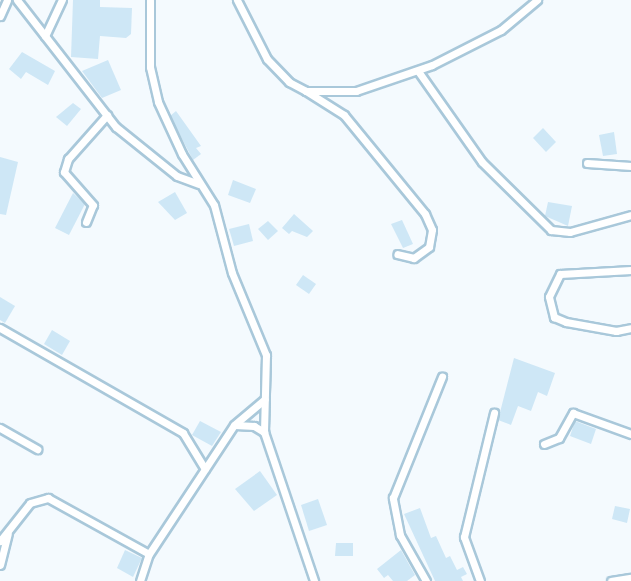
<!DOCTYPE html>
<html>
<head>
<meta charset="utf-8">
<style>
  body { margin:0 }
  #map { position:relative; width:631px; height:581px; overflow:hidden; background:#f4fafe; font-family:"Zilla Slab",serif }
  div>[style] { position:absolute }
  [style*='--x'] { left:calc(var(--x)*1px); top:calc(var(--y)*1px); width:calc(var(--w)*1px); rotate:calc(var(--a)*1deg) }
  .building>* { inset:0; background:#cee7f6 }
  .roads { filter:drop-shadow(2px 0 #a9c8da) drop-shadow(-2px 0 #a9c8da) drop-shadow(0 2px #a9c8da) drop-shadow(0 -2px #a9c8da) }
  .street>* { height:7px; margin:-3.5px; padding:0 3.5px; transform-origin:3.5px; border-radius:3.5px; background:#fff }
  span { translate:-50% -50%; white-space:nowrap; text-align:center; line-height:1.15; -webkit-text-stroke:4.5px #fff; paint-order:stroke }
</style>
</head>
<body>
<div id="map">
  <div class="building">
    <div style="clip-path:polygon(73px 0,100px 0,100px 7px,132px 8px,131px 34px,126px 38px,100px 36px,98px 59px,71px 57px)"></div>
    <div style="clip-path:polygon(22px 52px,55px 71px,48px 85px,26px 72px,21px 79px,9px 69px)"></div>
    <div style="clip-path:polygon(108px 60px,121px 90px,102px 98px,82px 71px)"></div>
    <div style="clip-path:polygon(73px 103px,81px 109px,67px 126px,56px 117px)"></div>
    <div style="clip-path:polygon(176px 111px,201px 146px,196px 148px,201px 154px,193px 160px,170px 116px)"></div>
    <div style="clip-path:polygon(543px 128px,556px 142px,546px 152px,533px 138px)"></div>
    <div style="clip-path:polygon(614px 132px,617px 154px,603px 156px,599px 135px)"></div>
    <div style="clip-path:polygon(0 157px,18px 162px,6px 215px,0 214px)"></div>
    <div style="clip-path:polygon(233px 180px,256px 189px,250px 203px,228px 195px)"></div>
    <div style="clip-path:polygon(175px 192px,187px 213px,175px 220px,158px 202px)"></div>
    <div style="clip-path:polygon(73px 193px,85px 204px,69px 235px,55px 228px)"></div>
    <div style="clip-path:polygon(548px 202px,572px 206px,568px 226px,545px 216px)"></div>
    <div style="clip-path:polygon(294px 214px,313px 231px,307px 237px,292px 231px,289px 234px,282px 228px)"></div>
    <div style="clip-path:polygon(402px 220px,413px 244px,403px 248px,391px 224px)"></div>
    <div style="clip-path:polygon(268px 221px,278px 231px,268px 240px,258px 229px)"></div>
    <div style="clip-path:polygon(249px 224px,253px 241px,234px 246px,229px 229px)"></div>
    <div style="clip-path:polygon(303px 275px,316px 284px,309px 294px,296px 285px)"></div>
    <div style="clip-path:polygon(0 297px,15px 306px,5px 323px,0 320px)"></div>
    <div style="clip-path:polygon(52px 330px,70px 341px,62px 355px,44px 344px)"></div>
    <div style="clip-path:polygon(514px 358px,555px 373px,547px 396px,538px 392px,531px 411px,518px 406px,511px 425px,498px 420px)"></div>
    <div style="clip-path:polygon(200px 421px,221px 432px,212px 446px,192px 435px)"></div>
    <div style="clip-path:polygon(575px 421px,596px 429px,591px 444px,570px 436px)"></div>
    <div style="clip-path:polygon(260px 471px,277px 495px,254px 511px,235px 489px)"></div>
    <div style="clip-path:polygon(318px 499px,327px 525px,309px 531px,301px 505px)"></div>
    <div style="clip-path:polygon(615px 506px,630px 509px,627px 523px,612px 519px)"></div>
    <div style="clip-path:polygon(420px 508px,431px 538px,436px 536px,446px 558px,450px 556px,457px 570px,463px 567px,467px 574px,461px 577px,463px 581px,435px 581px,404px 514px)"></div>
    <div style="clip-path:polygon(336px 543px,353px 543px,353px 556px,335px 556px)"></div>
    <div style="clip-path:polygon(125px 550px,142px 558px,133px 577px,117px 568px)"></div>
    <div style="clip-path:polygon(401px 550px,415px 575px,407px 581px,393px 581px,388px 575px,384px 578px,377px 569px)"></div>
  </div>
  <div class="roads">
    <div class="street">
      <div style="--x:17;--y:0;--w:161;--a:52.1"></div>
      <div style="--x:116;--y:127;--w:78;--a:38.8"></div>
      <div style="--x:177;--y:176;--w:23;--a:20"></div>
      <div style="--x:150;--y:0;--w:67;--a:90"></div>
      <div style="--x:150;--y:67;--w:36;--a:77"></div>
      <div style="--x:158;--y:102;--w:57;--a:65.2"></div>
      <div style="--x:182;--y:154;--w:60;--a:57.9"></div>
      <div style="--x:214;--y:205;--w:70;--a:75.2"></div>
      <div style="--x:232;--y:273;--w:89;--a:67.5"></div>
      <div style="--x:266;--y:355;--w:77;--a:91.5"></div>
      <div style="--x:264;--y:432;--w:157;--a:71.4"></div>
      <div style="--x:237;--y:0;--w:66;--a:63"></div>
      <div style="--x:267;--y:59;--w:32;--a:46"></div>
      <div style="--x:289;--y:82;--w:19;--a:28"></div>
      <div style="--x:306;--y:91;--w:50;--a:0"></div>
      <div style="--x:356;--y:91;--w:80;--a:-18.9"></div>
      <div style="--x:432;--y:65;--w:77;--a:-26.9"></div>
      <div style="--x:501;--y:30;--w:47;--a:-39.8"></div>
      <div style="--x:0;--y:16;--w:17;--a:-66"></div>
      <div style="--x:45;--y:36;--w:40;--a:-65"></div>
      <div style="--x:418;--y:71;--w:111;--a:54.9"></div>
      <div style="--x:482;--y:162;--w:97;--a:44.6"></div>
      <div style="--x:551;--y:230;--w:19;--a:6"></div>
      <div style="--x:570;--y:232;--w:63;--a:-15.6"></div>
      <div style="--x:306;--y:91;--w:45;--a:32.3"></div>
      <div style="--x:344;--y:115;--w:128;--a:50.7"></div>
      <div style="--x:425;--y:214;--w:17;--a:66"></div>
      <div style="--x:432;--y:230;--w:17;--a:100"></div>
      <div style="--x:429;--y:247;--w:19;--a:144"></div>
      <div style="--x:414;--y:258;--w:17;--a:-167"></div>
      <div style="--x:587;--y:163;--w:44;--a:3.9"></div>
      <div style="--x:86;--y:222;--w:18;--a:-68"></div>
      <div style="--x:93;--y:205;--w:44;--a:-131.3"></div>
      <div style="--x:64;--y:172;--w:14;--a:-73"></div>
      <div style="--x:68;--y:159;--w:59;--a:-48.4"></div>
      <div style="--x:631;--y:270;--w:71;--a:176.8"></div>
      <div style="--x:560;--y:274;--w:25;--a:116"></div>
      <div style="--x:549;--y:297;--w:21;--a:76"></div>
      <div style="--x:554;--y:317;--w:13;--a:23"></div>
      <div style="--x:566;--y:322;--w:51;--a:10.2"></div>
      <div style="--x:616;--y:331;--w:15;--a:-11"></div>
      <div style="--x:0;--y:328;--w:211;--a:29.8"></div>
      <div style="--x:183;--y:433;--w:42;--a:58.6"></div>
      <div style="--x:235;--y:425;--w:19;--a:3"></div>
      <div style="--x:254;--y:426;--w:12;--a:31"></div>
      <div style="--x:0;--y:428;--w:43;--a:29.6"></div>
      <div style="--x:544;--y:444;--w:16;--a:-22"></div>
      <div style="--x:559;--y:438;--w:29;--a:-61"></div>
      <div style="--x:573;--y:413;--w:62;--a:19.9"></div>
      <div style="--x:0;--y:541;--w:48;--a:-51.7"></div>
      <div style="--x:30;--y:503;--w:19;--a:-16"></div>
      <div style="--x:48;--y:498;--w:115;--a:29"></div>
      <div style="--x:0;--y:565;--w:32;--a:-76"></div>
      <div style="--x:140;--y:581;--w:28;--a:-72"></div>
      <div style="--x:149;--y:554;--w:154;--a:-56.6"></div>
      <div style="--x:234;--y:425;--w:40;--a:-40"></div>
      <div style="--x:426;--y:581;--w:53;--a:-119.5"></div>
      <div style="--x:400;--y:535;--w:38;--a:-101"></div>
      <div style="--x:393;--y:498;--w:131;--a:-68"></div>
      <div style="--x:480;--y:581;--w:47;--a:-110"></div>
      <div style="--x:464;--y:537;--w:128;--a:-76.4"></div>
      <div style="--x:611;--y:581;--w:20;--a:-9"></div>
    </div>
  </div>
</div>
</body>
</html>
